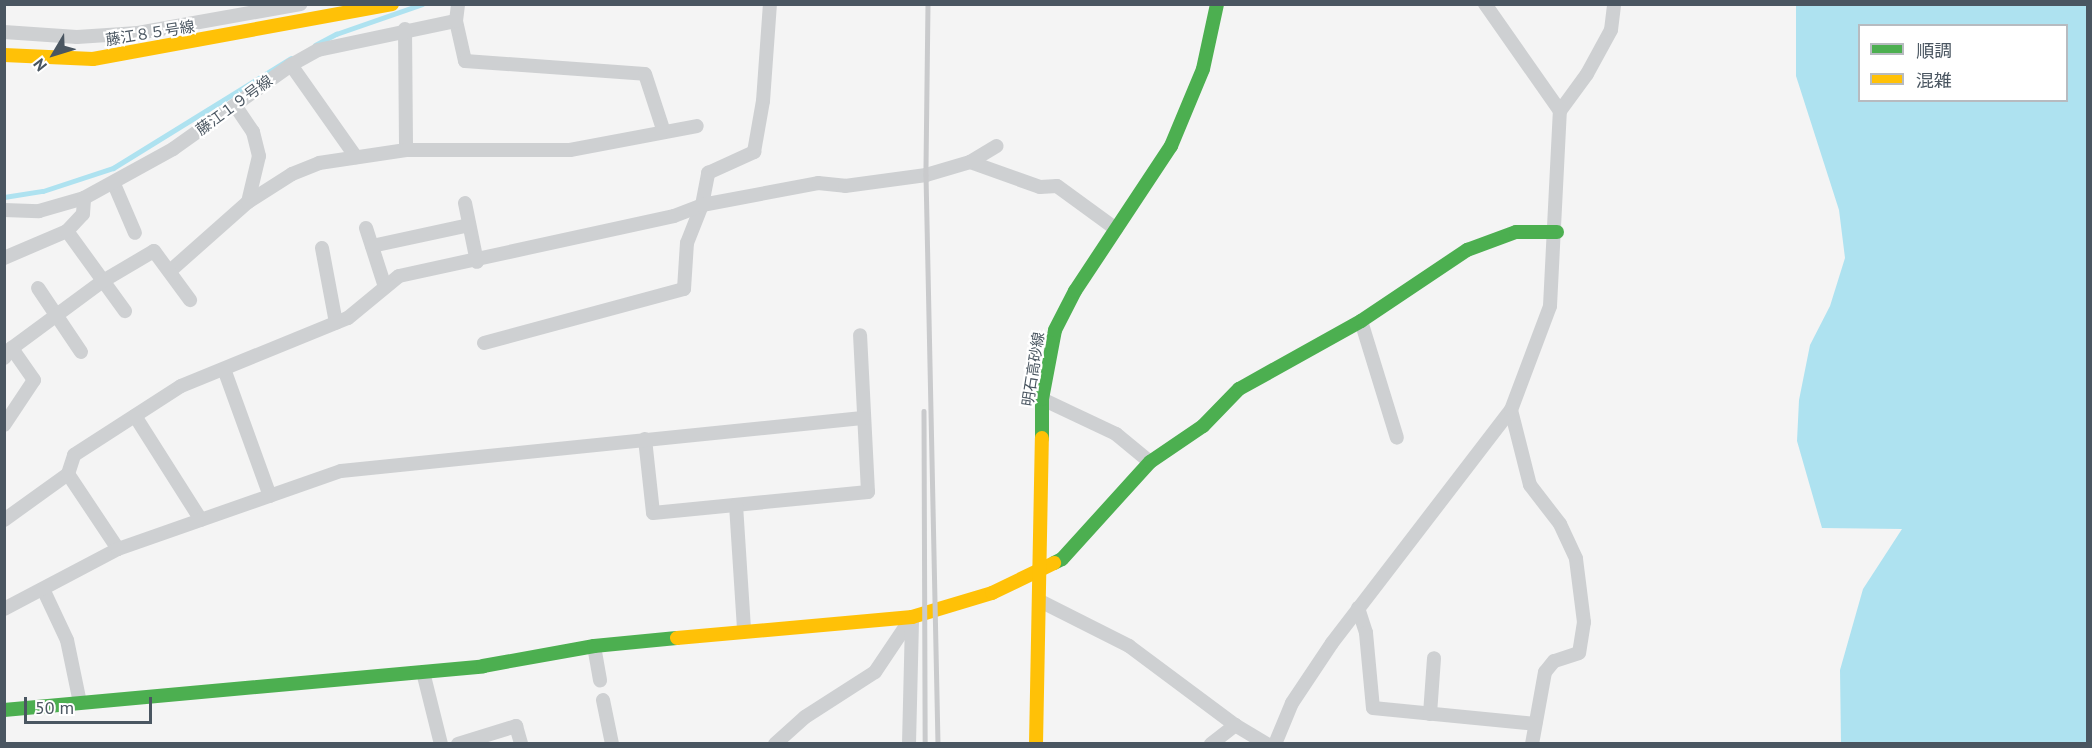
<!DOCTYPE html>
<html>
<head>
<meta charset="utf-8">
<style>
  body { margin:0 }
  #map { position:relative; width:2092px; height:748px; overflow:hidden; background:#f4f4f4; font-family:"PT Sans","Noto Sans JP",sans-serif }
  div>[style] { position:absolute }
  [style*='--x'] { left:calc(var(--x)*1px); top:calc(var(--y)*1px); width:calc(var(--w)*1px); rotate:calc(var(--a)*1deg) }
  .water>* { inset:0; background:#aee2f0 }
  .stream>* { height:5px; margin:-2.5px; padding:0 2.5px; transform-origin:2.5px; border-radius:2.5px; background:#aee2f0 }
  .street>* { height:14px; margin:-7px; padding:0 7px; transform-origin:7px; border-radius:7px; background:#ced0d2 }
  .fast>* { height:14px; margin:-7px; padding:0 7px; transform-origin:7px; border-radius:7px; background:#4caf50 }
  .slow>* { height:14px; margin:-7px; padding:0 7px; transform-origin:7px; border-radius:7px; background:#ffc107 }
  .rail>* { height:4.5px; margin:-2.25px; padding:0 2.25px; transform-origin:2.25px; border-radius:2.25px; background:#c9cacc }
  span { translate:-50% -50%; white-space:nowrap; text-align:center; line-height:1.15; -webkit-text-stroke:4.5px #fff; paint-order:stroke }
  .street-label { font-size:15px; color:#4a5661 }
  .frame { position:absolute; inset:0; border:6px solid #4a5661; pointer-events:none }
  .legend { position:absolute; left:1858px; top:24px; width:210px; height:78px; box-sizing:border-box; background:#fff; border:2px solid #b7bbc0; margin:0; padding:8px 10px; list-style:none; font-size:18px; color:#4a5661 }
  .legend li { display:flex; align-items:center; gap:12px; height:30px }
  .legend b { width:30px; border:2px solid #b7bbc0 }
  .north { position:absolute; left:24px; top:24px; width:60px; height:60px; -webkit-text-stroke:4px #fff; paint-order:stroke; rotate:232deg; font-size:16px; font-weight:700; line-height:24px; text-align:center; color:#4a5661 }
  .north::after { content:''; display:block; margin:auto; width:21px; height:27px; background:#4a5661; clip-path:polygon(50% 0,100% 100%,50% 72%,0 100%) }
  .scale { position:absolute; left:24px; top:697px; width:128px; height:27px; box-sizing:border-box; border:3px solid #4a5661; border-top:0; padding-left:8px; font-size:18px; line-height:21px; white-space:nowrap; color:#4a5661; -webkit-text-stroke:4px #fff; paint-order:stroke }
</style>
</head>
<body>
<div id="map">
  <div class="water">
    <div style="clip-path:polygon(evenodd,1796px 5px,2087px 5px,2087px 743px,1841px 743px,1840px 670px,1863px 589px,1902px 529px,1822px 528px,1797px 441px,1799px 400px,1810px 345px,1830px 306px,1845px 258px,1839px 210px,1796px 76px,1796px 5px,1860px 26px,2066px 26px,2066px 100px,1860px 100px,1860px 26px)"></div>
  </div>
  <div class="stream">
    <div style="--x:315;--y:45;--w:24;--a:-28"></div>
    <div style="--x:336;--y:34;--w:91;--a:-19.2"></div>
    <div style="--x:4;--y:197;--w:39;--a:-9"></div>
    <div style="--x:43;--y:191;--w:74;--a:-18.2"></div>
    <div style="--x:113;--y:168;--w:209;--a:-31.7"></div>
  </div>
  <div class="street">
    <div style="--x:456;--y:21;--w:41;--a:77.3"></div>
    <div style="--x:465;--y:61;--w:180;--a:4.1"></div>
    <div style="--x:645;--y:74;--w:61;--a:71.9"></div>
    <div style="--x:405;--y:29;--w:121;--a:89.5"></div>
    <div style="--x:4;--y:32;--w:73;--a:3.9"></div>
    <div style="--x:77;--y:37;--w:61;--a:-3.8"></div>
    <div style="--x:138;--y:33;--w:165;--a:-10.1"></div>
    <div style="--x:291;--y:65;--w:113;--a:54.8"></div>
    <div style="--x:1560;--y:111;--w:46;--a:-53.9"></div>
    <div style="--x:1587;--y:74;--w:50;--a:-61.4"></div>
    <div style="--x:1611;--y:30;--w:26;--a:-83"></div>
    <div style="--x:970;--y:162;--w:74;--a:19.7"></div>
    <div style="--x:1040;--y:187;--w:17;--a:-3"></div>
    <div style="--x:1057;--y:186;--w:73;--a:36.1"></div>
    <div style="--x:114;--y:184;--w:53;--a:66.8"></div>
    <div style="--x:248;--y:202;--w:52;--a:-32.5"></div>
    <div style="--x:292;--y:174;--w:29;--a:-22"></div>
    <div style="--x:319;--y:163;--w:88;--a:-8.5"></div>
    <div style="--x:406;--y:150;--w:164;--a:0"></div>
    <div style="--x:570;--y:150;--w:129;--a:-10.7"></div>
    <div style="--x:465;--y:203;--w:60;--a:78.5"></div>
    <div style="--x:4;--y:210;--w:35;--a:2"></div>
    <div style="--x:39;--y:211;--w:47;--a:-16.1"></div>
    <div style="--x:84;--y:198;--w:102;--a:-28.8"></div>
    <div style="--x:173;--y:149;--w:145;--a:-35.4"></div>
    <div style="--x:291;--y:65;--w:31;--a:-29"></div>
    <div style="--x:318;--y:50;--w:141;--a:-11.9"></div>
    <div style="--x:456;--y:21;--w:17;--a:-83"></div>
    <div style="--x:366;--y:228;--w:62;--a:72.1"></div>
    <div style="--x:67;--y:231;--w:99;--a:54.1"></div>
    <div style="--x:372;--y:246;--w:99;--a:-12.2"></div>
    <div style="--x:322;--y:248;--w:76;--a:79.4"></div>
    <div style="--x:4;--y:258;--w:69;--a:-23.2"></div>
    <div style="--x:67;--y:231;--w:23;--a:-47"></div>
    <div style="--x:83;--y:214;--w:16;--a:-86"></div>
    <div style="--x:170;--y:271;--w:104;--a:-41.5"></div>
    <div style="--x:248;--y:202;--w:47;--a:-76.6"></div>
    <div style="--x:259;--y:156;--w:25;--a:-104"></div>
    <div style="--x:253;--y:132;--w:32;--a:-124"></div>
    <div style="--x:38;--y:288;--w:77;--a:56.1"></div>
    <div style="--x:1361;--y:321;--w:122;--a:72.9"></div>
    <div style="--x:484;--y:343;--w:207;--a:-15.1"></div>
    <div style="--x:684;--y:289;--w:46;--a:-86.3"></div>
    <div style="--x:687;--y:243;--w:41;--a:-68.5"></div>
    <div style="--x:702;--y:205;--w:33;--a:-79"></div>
    <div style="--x:708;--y:173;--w:51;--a:-24.5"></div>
    <div style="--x:754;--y:152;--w:52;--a:-80"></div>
    <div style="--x:763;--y:101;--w:97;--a:-85.9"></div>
    <div style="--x:4;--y:358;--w:13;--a:-51"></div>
    <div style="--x:12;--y:348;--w:113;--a:-36.4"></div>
    <div style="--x:103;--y:281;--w:59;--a:-30.5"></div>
    <div style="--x:154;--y:251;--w:61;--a:53.7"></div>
    <div style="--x:224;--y:369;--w:135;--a:70.1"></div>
    <div style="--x:1042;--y:399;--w:82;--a:25.3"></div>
    <div style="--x:1116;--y:434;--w:44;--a:39.5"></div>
    <div style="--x:1511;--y:410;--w:77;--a:75.8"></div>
    <div style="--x:1530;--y:485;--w:49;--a:52.4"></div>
    <div style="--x:1560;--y:524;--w:38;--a:65"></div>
    <div style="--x:1576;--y:559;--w:64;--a:82.8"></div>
    <div style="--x:1584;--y:622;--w:31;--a:99"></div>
    <div style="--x:1579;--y:653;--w:26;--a:162"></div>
    <div style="--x:1554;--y:661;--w:14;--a:129"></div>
    <div style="--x:1545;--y:672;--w:73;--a:100.2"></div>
    <div style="--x:135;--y:416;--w:123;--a:57.6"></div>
    <div style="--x:4;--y:425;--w:54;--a:-56.3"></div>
    <div style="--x:34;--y:380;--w:39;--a:-125"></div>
    <div style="--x:645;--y:439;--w:74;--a:83.8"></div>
    <div style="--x:653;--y:513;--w:216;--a:-5.6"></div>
    <div style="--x:868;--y:492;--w:157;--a:-92.9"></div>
    <div style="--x:68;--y:474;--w:90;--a:56.3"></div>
    <div style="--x:736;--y:505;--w:124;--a:86.3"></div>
    <div style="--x:4;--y:520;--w:79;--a:-35.7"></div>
    <div style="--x:68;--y:474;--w:20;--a:-72"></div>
    <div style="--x:74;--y:455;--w:127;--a:-32.8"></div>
    <div style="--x:181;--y:386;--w:180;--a:-22.2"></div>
    <div style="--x:348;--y:318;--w:66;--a:-39.5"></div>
    <div style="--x:399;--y:276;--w:281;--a:-12.3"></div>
    <div style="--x:674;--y:216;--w:30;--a:-21"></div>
    <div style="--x:702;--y:205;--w:118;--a:-10.7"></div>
    <div style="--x:818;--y:183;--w:27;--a:6"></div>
    <div style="--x:845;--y:186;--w:82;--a:-7.7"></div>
    <div style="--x:926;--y:175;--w:46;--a:-16.5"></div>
    <div style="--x:970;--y:162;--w:31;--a:-31"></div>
    <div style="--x:43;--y:589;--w:56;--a:64.8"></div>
    <div style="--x:67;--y:640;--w:64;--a:78.3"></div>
    <div style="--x:1040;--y:601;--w:100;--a:26.8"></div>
    <div style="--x:1129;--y:646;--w:132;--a:36.7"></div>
    <div style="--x:1235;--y:725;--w:37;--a:31"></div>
    <div style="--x:1358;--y:608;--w:26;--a:72"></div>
    <div style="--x:1366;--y:633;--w:75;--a:84.7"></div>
    <div style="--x:1373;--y:708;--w:163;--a:5.6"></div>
    <div style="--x:4;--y:609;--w:129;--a:-27.8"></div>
    <div style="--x:118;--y:549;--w:236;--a:-19.3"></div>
    <div style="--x:341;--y:471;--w:524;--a:-5.81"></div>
    <div style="--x:594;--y:646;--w:35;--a:80"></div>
    <div style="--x:423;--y:672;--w:74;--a:76"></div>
    <div style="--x:603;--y:700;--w:45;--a:78.4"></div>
    <div style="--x:1430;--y:714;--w:56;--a:-85.9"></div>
    <div style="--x:458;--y:744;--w:61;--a:-17.2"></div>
    <div style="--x:516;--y:726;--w:19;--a:74"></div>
    <div style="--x:775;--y:744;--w:40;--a:-42"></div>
    <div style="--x:805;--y:717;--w:83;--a:-32.7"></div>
    <div style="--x:875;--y:672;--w:66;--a:-56.1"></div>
    <div style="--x:909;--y:744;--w:127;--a:-88.6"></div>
    <div style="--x:1211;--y:744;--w:31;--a:-38"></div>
    <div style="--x:1275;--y:744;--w:44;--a:-67.5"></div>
    <div style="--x:1292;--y:703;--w:72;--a:-56.3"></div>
    <div style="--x:1332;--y:643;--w:294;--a:-52.5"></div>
    <div style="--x:1511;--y:410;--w:111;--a:-69.4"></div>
    <div style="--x:1550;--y:306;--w:195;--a:-87.1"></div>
    <div style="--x:1560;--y:111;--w:131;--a:-125"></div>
  </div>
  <div class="fast">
    <div style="--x:1042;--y:438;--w:39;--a:-90"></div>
    <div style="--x:1042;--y:399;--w:70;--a:-79.3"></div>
    <div style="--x:1055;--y:330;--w:44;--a:-62.9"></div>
    <div style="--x:1075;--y:291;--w:174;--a:-56.5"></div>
    <div style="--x:1171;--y:146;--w:83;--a:-67.4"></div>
    <div style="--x:1203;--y:69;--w:66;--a:-77.8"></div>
    <div style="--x:1054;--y:563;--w:9;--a:-27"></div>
    <div style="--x:1062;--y:559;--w:131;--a:-47.8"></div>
    <div style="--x:1150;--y:462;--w:64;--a:-34.2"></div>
    <div style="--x:1203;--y:426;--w:52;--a:-45.8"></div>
    <div style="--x:1239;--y:389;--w:140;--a:-29.1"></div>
    <div style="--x:1361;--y:321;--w:128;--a:-33.8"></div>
    <div style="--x:1467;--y:250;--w:52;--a:-20.2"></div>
    <div style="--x:1516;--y:232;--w:41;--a:0"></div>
    <div style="--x:4;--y:710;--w:481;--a:-5.2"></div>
    <div style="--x:483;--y:666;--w:113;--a:-10.2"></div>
    <div style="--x:594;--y:646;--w:83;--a:-5.5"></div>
  </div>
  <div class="slow">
    <div style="--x:4;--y:55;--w:89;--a:2.6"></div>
    <div style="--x:93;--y:59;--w:304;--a:-10.4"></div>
    <div style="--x:677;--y:638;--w:236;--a:-5.1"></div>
    <div style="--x:912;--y:617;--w:84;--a:-16.7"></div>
    <div style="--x:992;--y:593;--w:69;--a:-25.8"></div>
    <div style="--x:1036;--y:744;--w:306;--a:-88.9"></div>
  </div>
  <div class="rail">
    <div style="--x:928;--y:4;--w:171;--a:90.7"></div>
    <div style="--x:926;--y:175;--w:569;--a:88.79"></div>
    <div style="--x:924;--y:411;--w:333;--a:89.8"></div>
  </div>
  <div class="street-label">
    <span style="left:150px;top:33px;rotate:-9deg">藤江８５号線</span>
    <span style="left:234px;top:105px;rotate:-36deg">藤江１９号線</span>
    <span style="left:1033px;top:369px;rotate:-81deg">明石高砂線</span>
  </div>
  <div class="frame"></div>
  <ul class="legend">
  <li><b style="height:8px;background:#4caf50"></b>順調</li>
  <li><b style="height:8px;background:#ffc107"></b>混雑</li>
  </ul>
  <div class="north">N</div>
  <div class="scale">50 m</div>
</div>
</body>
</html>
